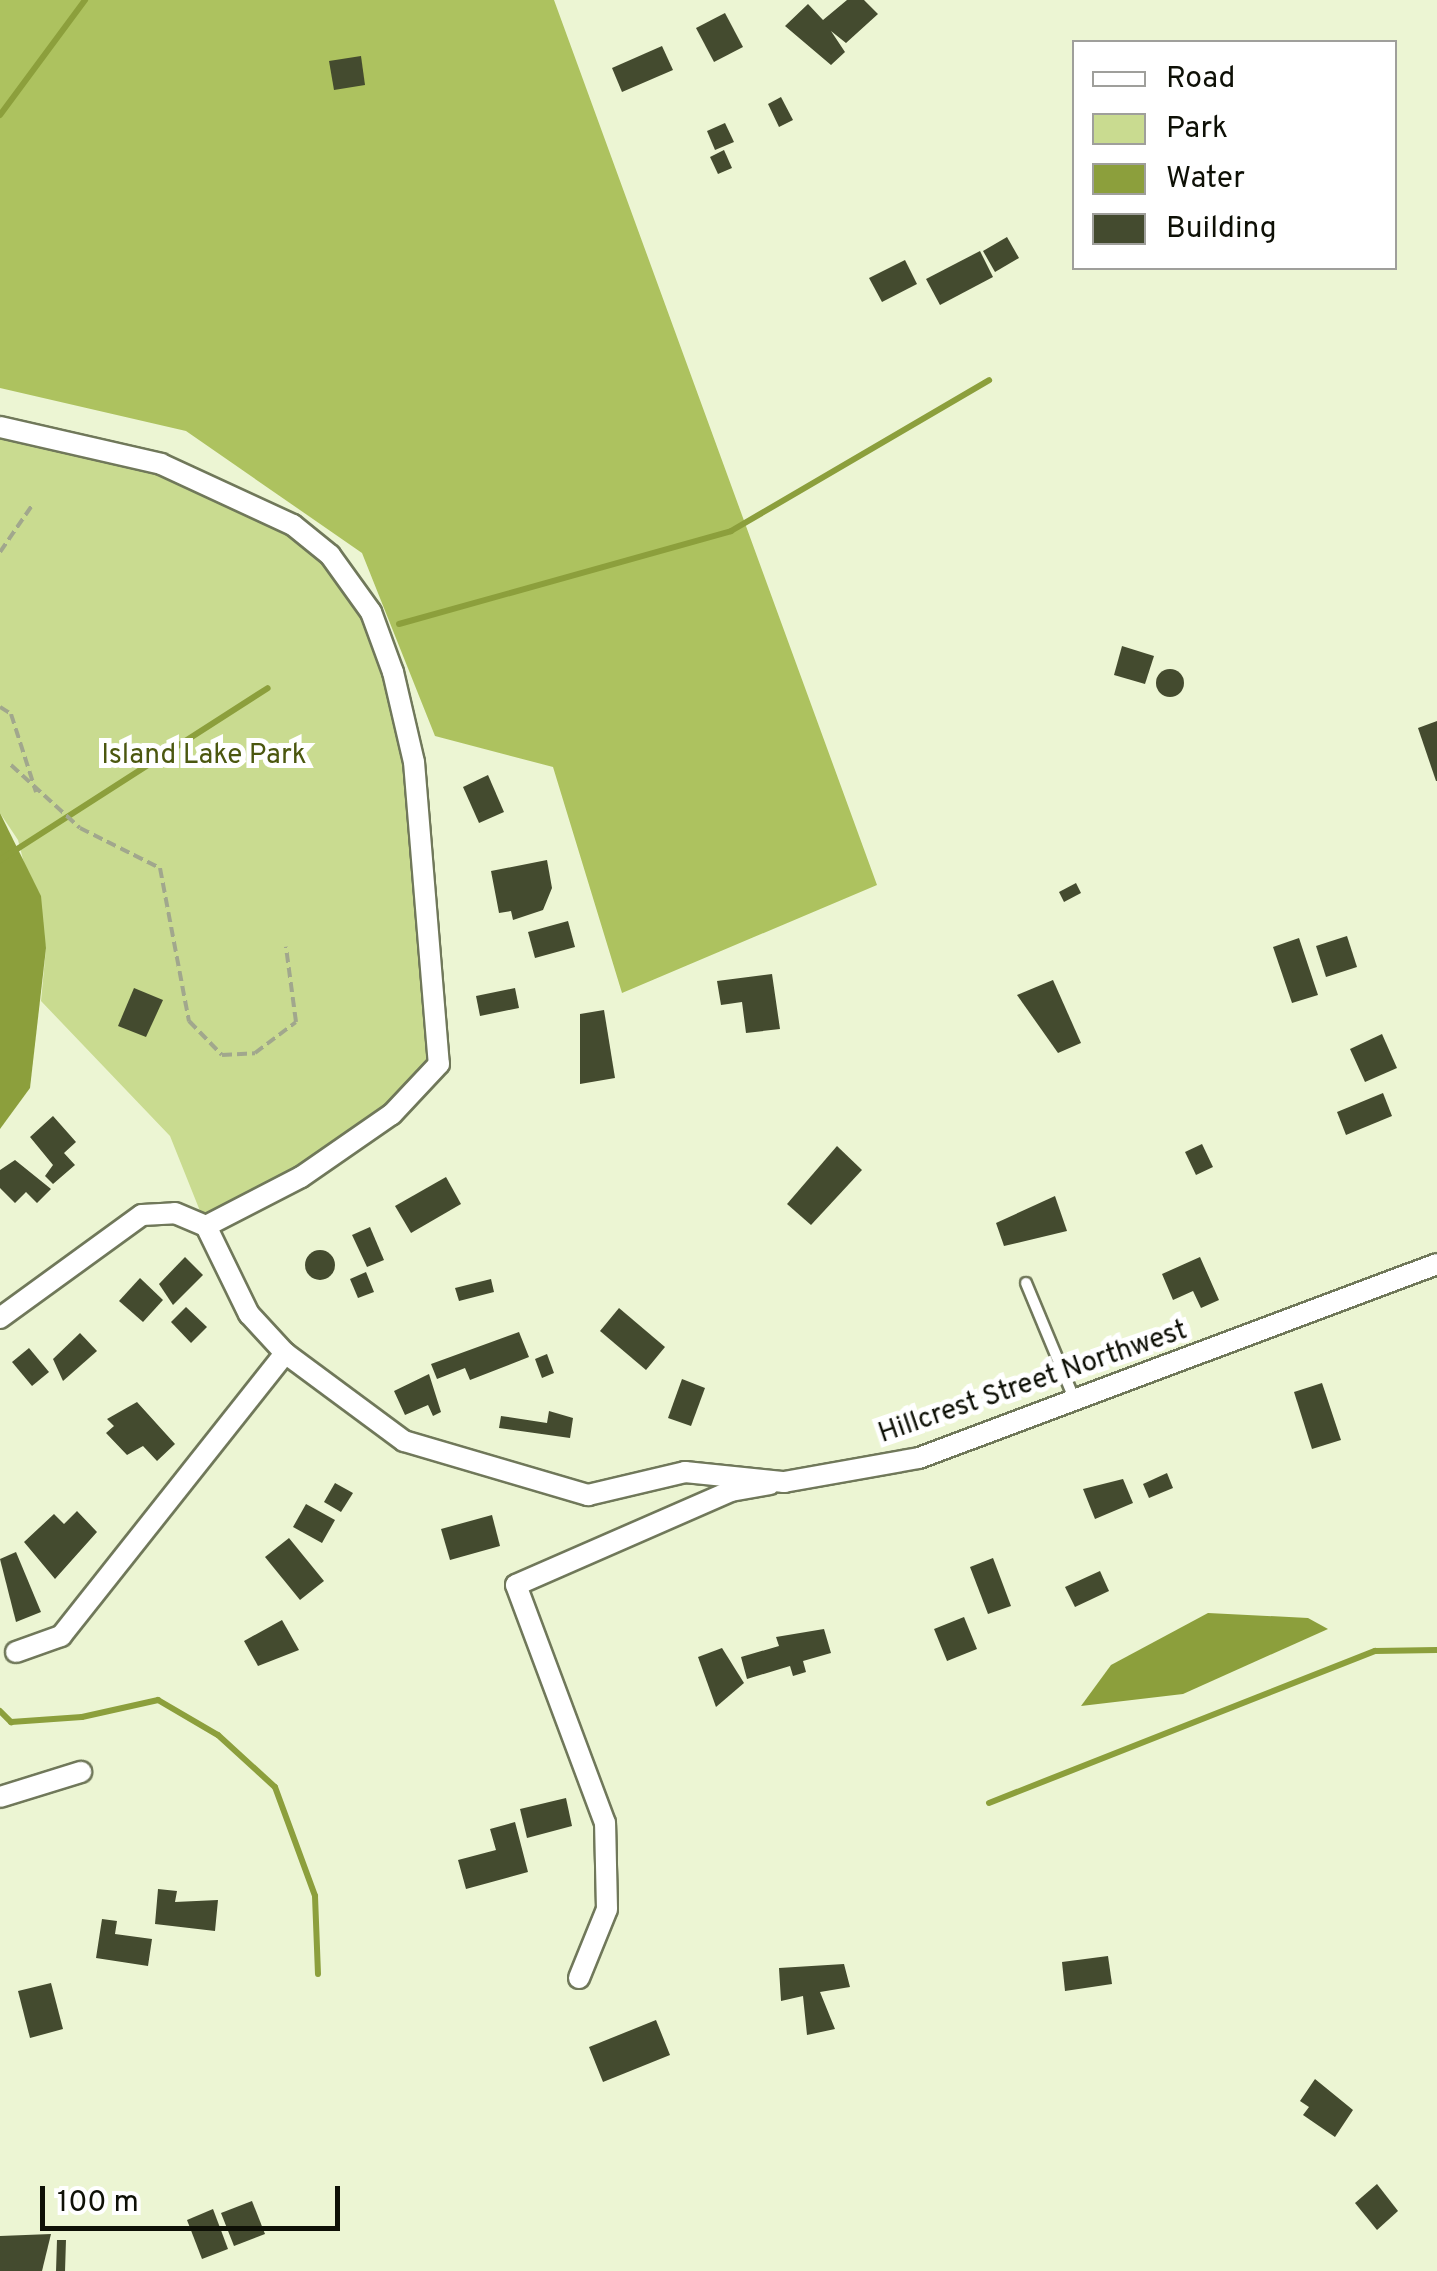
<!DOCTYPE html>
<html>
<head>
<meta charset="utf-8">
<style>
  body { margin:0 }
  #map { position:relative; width:1437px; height:2271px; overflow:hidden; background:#ecf5d3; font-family:Overpass,sans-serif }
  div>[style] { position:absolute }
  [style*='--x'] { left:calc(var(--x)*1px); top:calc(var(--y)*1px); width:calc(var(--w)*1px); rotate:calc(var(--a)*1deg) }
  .green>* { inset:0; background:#c9db90 }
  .forest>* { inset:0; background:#adc25f }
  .water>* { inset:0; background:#8c9f3c }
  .stream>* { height:6px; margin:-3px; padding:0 3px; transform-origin:3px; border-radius:3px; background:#8c9f3c }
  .building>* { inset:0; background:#444b2f }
  .round { border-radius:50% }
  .path>* { height:4px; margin-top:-2px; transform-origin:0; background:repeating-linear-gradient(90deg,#a1a78d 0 10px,transparent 0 15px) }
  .roads { filter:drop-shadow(2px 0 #70785a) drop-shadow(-2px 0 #70785a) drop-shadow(0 2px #70785a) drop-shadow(0 -2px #70785a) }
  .service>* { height:10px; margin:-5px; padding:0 5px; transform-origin:5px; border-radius:5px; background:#fff }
  .minor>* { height:20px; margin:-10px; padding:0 10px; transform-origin:10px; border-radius:10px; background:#fff }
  span { translate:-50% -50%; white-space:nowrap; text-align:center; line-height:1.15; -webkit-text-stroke:10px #fff; paint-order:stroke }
  .park-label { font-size:28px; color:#4b570f }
  .street-label { font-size:28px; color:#0e1006 }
  .legend { position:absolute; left:1072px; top:40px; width:325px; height:230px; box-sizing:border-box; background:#fff; border:2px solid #9f9f9b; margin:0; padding:12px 18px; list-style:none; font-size:30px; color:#0e1006 }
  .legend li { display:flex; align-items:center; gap:20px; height:50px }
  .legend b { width:50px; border:2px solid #9f9f9b }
  .scale { position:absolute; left:40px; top:2186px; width:300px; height:45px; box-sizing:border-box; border:5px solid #0e1006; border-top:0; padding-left:12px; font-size:30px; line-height:35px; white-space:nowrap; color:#0e1006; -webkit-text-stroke:8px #fff; paint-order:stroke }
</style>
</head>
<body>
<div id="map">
  <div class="green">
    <div style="clip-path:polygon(0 427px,161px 464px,330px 555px,393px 672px,442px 1044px,420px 1090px,206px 1226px,170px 1136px,41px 1001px,46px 948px,18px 840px,0 813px)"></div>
  </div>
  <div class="forest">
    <div style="clip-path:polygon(0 0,554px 0,877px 885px,622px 993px,553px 767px,435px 736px,362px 553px,186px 431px,0 388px)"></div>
  </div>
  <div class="water">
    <div style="clip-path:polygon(0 813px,41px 896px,46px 948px,30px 1088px,0 1129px)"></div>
    <div style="clip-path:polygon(1208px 1613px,1308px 1618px,1328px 1629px,1183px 1694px,1081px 1706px,1111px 1665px)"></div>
  </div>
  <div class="stream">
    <div style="--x:0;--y:115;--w:143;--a:-53.5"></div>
    <div style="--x:399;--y:624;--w:345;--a:-15.6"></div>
    <div style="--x:731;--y:531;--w:299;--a:-30.3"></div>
    <div style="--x:0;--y:860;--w:318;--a:-32.7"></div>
    <div style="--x:0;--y:1711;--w:16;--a:45"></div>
    <div style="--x:11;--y:1722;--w:71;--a:-4"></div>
    <div style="--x:82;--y:1717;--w:78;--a:-12.6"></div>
    <div style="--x:158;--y:1700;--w:69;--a:30.3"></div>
    <div style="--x:218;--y:1735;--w:77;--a:42.4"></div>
    <div style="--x:275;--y:1787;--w:116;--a:69.8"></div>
    <div style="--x:315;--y:1896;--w:78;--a:87.8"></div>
    <div style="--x:989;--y:1803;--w:415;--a:-21.5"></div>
    <div style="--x:1375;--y:1651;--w:62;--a:-0.9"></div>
  </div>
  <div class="building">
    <div style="clip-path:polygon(847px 0,864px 0,878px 14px,846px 43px,831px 31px,845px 52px,831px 65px,785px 26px,808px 4px,823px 20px)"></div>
    <div style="clip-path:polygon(725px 13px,743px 47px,714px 62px,696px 28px)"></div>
    <div style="clip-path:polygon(662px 46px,673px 70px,622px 92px,612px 68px)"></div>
    <div style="clip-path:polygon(361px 56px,365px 85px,334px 90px,329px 61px)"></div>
    <div style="clip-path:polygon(781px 97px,793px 120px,779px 127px,768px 104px)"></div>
    <div style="clip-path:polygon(725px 123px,734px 142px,715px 150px,707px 131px)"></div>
    <div style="clip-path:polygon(724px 150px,732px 168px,718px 174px,710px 157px)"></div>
    <div style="clip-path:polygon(1007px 237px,1019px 258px,995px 272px,983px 251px)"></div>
    <div style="clip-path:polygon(980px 251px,993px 277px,940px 305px,926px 279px)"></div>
    <div style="clip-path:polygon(905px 260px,917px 284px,882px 302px,869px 278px)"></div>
    <div style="clip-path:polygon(1122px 646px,1154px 656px,1145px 684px,1114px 675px)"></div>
    <div class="round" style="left:1156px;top:669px;width:28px;height:28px"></div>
    <div style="clip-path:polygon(1437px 721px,1437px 781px,1436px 781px,1418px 728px)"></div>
    <div style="clip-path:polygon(488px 775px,504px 812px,479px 823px,463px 787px)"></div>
    <div style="clip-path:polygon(547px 860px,552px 888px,543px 910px,513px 920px,511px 911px,499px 913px,491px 871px)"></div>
    <div style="clip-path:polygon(1076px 883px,1081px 893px,1064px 902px,1059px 892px)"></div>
    <div style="clip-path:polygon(568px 921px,575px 947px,535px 958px,528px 932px)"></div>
    <div style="clip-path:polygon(1347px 936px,1357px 967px,1326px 977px,1316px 946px)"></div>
    <div style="clip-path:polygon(1299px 938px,1318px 995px,1292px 1003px,1273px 947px)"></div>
    <div style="clip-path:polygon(772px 974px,780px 1029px,746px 1033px,742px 1002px,721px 1005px,717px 981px)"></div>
    <div style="clip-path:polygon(1053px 980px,1081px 1043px,1058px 1053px,1017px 995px)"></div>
    <div style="clip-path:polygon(134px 988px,163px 1000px,146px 1037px,118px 1026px)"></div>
    <div style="clip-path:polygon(515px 988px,519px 1008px,480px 1016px,476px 996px)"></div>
    <div style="clip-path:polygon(604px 1010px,615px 1078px,580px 1084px,580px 1014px)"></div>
    <div style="clip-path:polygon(1382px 1034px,1397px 1068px,1365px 1082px,1350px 1049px)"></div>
    <div style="clip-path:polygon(1383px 1093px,1392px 1116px,1346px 1135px,1337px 1112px)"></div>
    <div style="clip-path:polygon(53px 1116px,76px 1142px,64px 1153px,75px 1165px,53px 1184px,45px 1176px,53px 1165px,30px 1137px)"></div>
    <div style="clip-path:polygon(1202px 1144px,1213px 1167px,1196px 1175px,1185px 1152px)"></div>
    <div style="clip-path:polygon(837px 1146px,862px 1170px,811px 1225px,787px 1204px)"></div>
    <div style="clip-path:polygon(15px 1160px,51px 1189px,37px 1203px,26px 1192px,15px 1203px,0 1188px,0 1170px)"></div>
    <div style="clip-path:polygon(446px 1177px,461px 1204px,411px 1233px,395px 1206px)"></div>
    <div style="clip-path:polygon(1055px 1196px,1067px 1231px,1004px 1246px,996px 1223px)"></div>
    <div style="clip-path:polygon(370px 1227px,384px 1260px,367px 1267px,352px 1235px)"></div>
    <div class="round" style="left:305px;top:1250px;width:30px;height:30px"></div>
    <div style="clip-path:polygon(185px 1257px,203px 1275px,173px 1305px,159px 1284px)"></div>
    <div style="clip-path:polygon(1200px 1257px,1219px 1300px,1201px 1308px,1193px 1291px,1173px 1300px,1162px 1274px)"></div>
    <div style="clip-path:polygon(366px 1272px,374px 1292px,358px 1298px,350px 1279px)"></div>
    <div style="clip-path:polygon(140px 1278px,163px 1300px,143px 1322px,119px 1301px)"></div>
    <div style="clip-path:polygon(491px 1279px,494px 1292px,459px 1301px,455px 1288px)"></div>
    <div style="clip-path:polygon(186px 1307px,207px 1327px,191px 1343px,171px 1322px)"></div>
    <div style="clip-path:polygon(619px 1308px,665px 1347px,646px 1370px,600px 1331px)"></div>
    <div style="clip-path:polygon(519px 1332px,529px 1357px,470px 1380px,465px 1368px,437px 1379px,431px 1364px)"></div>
    <div style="clip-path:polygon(80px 1333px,97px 1351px,63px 1381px,53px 1359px)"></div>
    <div style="clip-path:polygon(29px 1348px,49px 1372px,32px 1386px,12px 1362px)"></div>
    <div style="clip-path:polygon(547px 1354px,554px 1373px,542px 1378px,535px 1359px)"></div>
    <div style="clip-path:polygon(429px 1374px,441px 1412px,433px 1416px,428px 1405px,405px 1415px,394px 1391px)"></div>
    <div style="clip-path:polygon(682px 1379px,705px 1388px,691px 1426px,668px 1418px)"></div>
    <div style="clip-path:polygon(1322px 1383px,1341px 1440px,1312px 1449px,1294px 1392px)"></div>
    <div style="clip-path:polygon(137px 1402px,175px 1444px,157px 1461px,143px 1446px,127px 1455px,106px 1433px,114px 1426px,107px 1419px)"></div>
    <div style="clip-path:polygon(549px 1411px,573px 1418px,570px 1438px,499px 1428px,501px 1416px,547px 1423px)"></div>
    <div style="clip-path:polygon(1167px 1473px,1173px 1488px,1149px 1498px,1143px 1484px)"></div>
    <div style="clip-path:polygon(1123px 1479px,1133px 1503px,1095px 1519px,1083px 1489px)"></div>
    <div style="clip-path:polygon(335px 1483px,353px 1493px,341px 1512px,324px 1502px)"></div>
    <div style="clip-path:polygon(306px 1504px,335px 1520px,322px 1543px,293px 1527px)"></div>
    <div style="clip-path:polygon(77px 1511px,97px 1532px,55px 1579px,24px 1542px,54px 1514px,64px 1524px)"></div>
    <div style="clip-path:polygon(492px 1515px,500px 1546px,450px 1560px,441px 1529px)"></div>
    <div style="clip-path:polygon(289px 1538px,324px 1581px,300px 1600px,265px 1557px)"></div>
    <div style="clip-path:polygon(16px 1552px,41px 1612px,16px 1622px,0 1559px)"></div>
    <div style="clip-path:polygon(993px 1558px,1011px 1606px,988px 1614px,970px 1567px)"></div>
    <div style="clip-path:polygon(1100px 1571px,1109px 1591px,1075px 1607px,1065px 1587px)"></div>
    <div style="clip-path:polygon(964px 1617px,977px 1649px,947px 1661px,934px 1629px)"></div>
    <div style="clip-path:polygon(282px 1620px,299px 1650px,258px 1666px,244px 1641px)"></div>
    <div style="clip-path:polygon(824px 1629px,831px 1653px,803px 1661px,806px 1672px,793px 1676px,790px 1666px,747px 1679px,741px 1657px,779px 1646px,776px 1637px)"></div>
    <div style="clip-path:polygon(722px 1648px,744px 1683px,716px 1707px,698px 1657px)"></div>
    <div style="clip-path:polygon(566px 1798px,572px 1826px,527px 1838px,520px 1809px)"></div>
    <div style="clip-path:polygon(515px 1822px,528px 1872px,466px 1889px,458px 1860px,496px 1850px,490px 1829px)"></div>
    <div style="clip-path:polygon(158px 1889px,177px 1891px,175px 1902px,218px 1900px,215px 1931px,155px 1924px)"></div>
    <div style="clip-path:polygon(102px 1919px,117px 1921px,115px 1934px,152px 1939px,148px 1966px,96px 1958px)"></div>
    <div style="clip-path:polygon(1108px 1956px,1112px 1984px,1065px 1991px,1062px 1962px)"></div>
    <div style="clip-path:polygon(844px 1964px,850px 1987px,820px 1992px,835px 2029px,807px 2035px,803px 1996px,781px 2001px,779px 1968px)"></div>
    <div style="clip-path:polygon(51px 1983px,63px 2029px,30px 2038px,18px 1991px)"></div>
    <div style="clip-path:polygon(656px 2020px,670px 2055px,603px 2082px,589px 2047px)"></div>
    <div style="clip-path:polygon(1315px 2079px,1353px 2110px,1335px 2137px,1303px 2115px,1309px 2107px,1300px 2101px)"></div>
    <div style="clip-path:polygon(1377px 2184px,1398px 2211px,1377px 2230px,1355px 2203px)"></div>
    <div style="clip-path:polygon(252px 2201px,265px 2234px,234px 2246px,221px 2213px)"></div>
    <div style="clip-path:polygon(213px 2209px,228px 2249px,202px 2259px,187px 2220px)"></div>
    <div style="clip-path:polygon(51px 2234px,42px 2271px,0 2271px,0 2236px)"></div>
    <div style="clip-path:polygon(57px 2240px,66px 2240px,65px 2271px,56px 2271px)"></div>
  </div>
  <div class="path">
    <div style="--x:0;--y:552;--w:58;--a:-55.5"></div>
    <div style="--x:0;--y:707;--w:13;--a:32"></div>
    <div style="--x:11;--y:714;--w:82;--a:72.2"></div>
    <div style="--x:11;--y:765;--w:93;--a:42.4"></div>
    <div style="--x:80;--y:828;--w:89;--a:26.6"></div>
    <div style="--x:160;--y:868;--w:156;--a:79.3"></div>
    <div style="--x:189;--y:1021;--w:47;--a:45.9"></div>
    <div style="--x:222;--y:1055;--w:33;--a:-3"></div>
    <div style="--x:255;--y:1053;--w:51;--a:-37.1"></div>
    <div style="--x:296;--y:1022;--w:76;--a:-97.6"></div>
  </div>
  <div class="roads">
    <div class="service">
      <div style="--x:1026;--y:1283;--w:128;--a:67.4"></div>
    </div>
    <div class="minor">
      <div style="--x:0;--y:427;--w:165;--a:12.9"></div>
      <div style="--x:161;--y:464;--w:145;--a:24.8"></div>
      <div style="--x:293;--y:525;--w:48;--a:39"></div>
      <div style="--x:330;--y:555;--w:70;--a:54.3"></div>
      <div style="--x:371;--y:612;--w:64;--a:69.9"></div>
      <div style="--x:393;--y:672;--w:92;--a:76.9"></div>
      <div style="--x:414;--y:762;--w:303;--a:85.3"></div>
      <div style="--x:439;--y:1064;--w:69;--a:133.2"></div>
      <div style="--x:392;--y:1114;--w:111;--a:145.3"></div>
      <div style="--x:301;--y:1177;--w:107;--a:152.7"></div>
      <div style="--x:206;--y:1226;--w:98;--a:64"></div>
      <div style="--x:249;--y:1314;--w:53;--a:47.3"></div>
      <div style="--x:285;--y:1353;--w:148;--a:36.5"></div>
      <div style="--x:404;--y:1441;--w:192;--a:16.4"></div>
      <div style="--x:588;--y:1495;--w:100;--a:-13.3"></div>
      <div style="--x:685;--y:1472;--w:100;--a:5.8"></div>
      <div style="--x:784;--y:1482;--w:137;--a:-10.1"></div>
      <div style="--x:919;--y:1458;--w:553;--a:-20.53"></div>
      <div style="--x:0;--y:1318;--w:175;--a:-36"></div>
      <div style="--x:142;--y:1215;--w:33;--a:-3"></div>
      <div style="--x:175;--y:1213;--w:34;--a:23"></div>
      <div style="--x:16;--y:1652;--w:48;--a:-19.6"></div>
      <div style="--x:61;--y:1636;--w:361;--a:-51.6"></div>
      <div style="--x:0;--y:1797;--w:85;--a:-17.2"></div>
      <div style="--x:579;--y:1978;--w:74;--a:-67.9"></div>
      <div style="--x:607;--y:1909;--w:86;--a:-91.3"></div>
      <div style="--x:605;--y:1823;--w:254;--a:-110.5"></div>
      <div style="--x:516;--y:1585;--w:235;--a:-23.6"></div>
      <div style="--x:731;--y:1491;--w:39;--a:-10"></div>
    </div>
  </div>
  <div class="park-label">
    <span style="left:204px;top:756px">Island Lake Park</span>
  </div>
  <div class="street-label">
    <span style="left:1033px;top:1383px;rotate:-19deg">Hillcrest Street Northwest</span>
  </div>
  <ul class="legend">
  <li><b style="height:12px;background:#fff"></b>Road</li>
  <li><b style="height:28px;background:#c9db90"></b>Park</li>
  <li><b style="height:28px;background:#8c9f3c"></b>Water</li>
  <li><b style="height:28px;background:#444b2f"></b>Building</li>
  </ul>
  <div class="scale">100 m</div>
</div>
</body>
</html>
